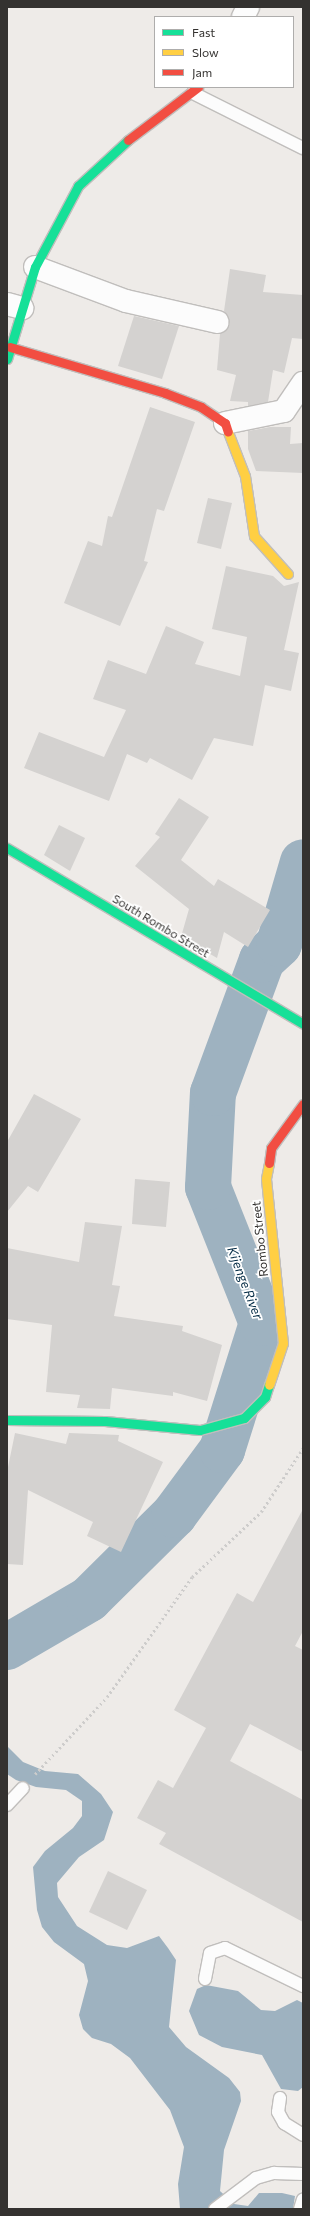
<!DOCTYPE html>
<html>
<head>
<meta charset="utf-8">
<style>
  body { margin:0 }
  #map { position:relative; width:310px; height:2216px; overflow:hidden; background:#eeebe8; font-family:Commissioner,sans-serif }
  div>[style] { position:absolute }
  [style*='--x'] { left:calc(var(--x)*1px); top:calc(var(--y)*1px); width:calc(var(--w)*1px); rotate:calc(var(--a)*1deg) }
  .water>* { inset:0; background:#9eb2c0 }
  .river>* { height:46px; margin:-23px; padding:0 23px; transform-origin:23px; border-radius:23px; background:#9eb2c0 }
  .building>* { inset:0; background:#d4d2d0 }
  .path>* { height:2.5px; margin-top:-1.25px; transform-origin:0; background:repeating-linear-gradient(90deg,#cdcccb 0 2px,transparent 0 5px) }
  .roads { filter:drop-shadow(1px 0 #c0bebc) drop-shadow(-1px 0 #c0bebc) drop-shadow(0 1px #c0bebc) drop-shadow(0 -1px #c0bebc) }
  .lane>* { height:12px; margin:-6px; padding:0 6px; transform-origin:6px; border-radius:6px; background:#fcfcfc }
  .street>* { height:22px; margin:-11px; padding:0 11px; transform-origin:11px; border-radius:11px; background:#fcfcfc }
  .fast>* { height:9px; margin:-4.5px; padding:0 4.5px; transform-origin:4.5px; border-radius:4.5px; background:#16e098 }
  .slow>* { height:9px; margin:-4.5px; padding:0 4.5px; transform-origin:4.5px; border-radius:4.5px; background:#ffcf43 }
  .jam>* { height:9px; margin:-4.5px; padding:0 4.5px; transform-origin:4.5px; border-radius:4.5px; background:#f24e42 }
  span { translate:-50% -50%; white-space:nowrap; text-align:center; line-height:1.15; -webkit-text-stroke:3.5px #fff; paint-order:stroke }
  .street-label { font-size:12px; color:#343230 }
  .water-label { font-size:13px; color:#072e47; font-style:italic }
  .frame { position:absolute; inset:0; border:8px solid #343230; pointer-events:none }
  .legend { position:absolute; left:154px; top:16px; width:140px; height:72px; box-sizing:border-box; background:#fff; border:1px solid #aeadac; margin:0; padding:5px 7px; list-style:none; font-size:12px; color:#343230 }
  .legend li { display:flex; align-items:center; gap:8px; height:20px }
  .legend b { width:20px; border:1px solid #aeadac }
</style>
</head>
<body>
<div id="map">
  <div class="water">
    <div style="clip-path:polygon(7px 1746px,23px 1762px,45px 1771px,78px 1774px,101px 1794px,113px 1812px,104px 1840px,79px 1857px,57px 1883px,58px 1897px,77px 1926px,107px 1945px,127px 1948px,159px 1936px,168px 1948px,176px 1960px,169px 2027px,186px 2047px,229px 2078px,240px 2092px,241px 2101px,224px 2150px,220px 2191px,234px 2204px,248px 2206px,259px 2193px,282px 2193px,295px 2196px,293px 2209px,180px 2209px,178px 2184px,184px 2147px,170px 2110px,130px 2058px,111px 2044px,92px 2038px,83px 2029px,79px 2015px,88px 1981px,84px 1964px,54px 1942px,42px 1927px,37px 1910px,33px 1867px,45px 1851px,73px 1828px,82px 1816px,82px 1801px,66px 1790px,36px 1787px,16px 1780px,7px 1774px)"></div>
    <div style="clip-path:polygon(206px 1985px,238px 1991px,261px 2010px,275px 2011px,297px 2000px,303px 2003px,303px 2087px,298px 2091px,281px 2089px,262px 2055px,222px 2047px,199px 2035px,189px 2011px,197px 1989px)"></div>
  </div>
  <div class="river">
    <div style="--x:7;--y:1647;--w:95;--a:-30.3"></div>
    <div style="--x:89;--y:1599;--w:120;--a:-44.7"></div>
    <div style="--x:174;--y:1515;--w:81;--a:-53.6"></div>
    <div style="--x:222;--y:1450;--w:133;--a:-72.5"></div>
    <div style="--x:262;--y:1323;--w:146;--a:-111.7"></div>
    <div style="--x:208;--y:1187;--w:94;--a:-87"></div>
    <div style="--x:213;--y:1093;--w:142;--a:-69.8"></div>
    <div style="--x:262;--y:960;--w:23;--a:-43"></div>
    <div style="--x:279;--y:944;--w:85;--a:-73.7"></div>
  </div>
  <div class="building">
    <div style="clip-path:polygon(230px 269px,266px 275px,263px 292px,303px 295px,303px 339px,292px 338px,284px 373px,273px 370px,268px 402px,248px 406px,248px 402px,230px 401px,236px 375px,217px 370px,220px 334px,230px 324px,224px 311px)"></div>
    <div style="clip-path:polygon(134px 316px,179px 326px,162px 379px,118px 366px)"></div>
    <div style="clip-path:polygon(150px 407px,195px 422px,164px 511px,157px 509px,144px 561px,148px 562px,120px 626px,64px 603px,88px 541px,102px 546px,108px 516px,112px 517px)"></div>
    <div style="clip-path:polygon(270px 427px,291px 427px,290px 444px,303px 443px,303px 473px,256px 471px,248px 449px,248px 431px)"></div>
    <div style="clip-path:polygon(208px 498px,232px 503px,221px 549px,197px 543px)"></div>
    <div style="clip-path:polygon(226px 566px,273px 576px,284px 586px,299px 582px,284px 650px,299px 653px,291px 691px,265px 685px,253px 746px,214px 738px,192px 780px,150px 758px,147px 763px,127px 754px,109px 801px,24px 768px,39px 732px,104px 757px,126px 710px,93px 699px,108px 660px,146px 674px,166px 626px,204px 642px,195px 664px,240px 676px,247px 637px,212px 629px)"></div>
    <div style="clip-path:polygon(179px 798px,209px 817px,181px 860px,214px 886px,218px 879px,270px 910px,248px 947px,224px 932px,217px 958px,181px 937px,189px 909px,135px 866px,160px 837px,155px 834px)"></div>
    <div style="clip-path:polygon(59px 825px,85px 838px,70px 871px,44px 855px)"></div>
    <div style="clip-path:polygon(34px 1094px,81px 1119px,38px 1192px,28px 1186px,7px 1212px,7px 1142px)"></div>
    <div style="clip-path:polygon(135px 1179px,170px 1182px,166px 1227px,132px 1224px)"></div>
    <div style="clip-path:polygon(85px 1222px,122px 1226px,112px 1285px,120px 1286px,114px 1316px,183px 1326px,182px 1331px,222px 1345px,207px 1401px,173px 1392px,173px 1396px,112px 1388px,110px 1409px,77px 1408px,80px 1395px,46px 1392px,52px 1325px,7px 1319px,7px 1248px,79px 1262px)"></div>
    <div style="clip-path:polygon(15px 1433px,66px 1444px,69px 1433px,119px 1435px,118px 1441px,163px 1462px,121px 1552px,87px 1536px,93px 1522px,28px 1490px,23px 1565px,7px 1564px,7px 1472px)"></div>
    <div style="clip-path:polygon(303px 1509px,303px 1631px,295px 1646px,303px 1650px,303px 1752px,250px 1724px,230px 1761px,303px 1800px,303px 1922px,159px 1844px,166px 1833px,137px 1818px,158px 1780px,173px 1788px,206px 1728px,174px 1710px,237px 1593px,253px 1602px)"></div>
    <div style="clip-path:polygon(108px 1871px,147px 1890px,127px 1930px,89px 1912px)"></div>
  </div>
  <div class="path">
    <div style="--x:35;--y:1774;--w:105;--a:-46.9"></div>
    <div style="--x:107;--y:1697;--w:147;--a:-54.7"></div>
    <div style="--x:192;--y:1577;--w:95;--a:-43.3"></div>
    <div style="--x:261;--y:1512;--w:77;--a:-56.7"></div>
  </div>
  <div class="roads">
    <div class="lane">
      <div style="--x:193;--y:93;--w:123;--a:26.6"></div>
      <div style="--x:7;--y:1805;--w:23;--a:-47"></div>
      <div style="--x:205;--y:1979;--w:26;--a:-79"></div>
      <div style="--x:210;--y:1953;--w:16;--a:-18"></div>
      <div style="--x:225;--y:1948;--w:87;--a:26"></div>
      <div style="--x:280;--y:2098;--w:14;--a:98"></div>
      <div style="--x:278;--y:2112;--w:13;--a:61"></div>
      <div style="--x:284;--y:2123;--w:22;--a:32"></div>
      <div style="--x:215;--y:2209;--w:51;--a:-37.1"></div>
      <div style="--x:256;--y:2178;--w:19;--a:-16"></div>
      <div style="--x:274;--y:2173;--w:29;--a:2"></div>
      <div style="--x:300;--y:2209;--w:10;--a:-73"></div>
    </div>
    <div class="street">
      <div style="--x:243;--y:17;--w:11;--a:-63"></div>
      <div style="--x:35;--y:267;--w:97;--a:20.5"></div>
      <div style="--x:126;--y:301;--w:94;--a:12.9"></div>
      <div style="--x:7;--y:304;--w:16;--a:15"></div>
      <div style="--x:225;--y:423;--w:60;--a:-11.5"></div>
      <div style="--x:284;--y:411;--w:34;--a:-56"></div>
    </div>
    <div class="fast">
      <div style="--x:7;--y:359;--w:96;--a:-73.1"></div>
      <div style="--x:35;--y:267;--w:92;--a:-62"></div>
      <div style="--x:78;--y:186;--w:68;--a:-42.6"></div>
      <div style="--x:7;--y:848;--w:344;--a:30.7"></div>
      <div style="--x:7;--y:1420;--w:98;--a:0.6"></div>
      <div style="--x:105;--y:1421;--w:95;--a:5.4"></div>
      <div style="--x:200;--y:1430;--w:46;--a:-15.3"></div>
      <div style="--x:244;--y:1418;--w:30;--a:-45"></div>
      <div style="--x:265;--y:1397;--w:13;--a:-72"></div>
    </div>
    <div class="slow">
      <div style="--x:228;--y:432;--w:47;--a:68.9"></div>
      <div style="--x:245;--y:476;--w:61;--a:81.5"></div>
      <div style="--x:254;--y:536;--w:51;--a:48.2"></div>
      <div style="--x:269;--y:1163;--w:16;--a:101"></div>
      <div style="--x:266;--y:1179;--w:165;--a:84.1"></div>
      <div style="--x:283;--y:1343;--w:44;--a:108.4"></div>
    </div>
    <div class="jam">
      <div style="--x:128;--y:140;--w:88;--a:-37.1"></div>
      <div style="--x:10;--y:347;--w:162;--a:16.5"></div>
      <div style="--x:165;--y:393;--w:39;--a:21"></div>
      <div style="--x:201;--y:407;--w:29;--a:34"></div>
      <div style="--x:225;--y:423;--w:9;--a:72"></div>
      <div style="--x:269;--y:1163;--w:15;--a:-82"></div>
      <div style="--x:271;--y:1148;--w:54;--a:-54"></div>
    </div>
  </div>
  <div class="street-label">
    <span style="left:161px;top:926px;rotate:31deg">South Rombo Street</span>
    <span style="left:260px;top:1239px;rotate:-96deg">Rombo Street</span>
  </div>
  <div class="water-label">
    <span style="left:245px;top:1283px;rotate:69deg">Kijenge River</span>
  </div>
  <div class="frame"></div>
  <ul class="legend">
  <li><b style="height:5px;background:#16e098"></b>Fast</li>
  <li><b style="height:5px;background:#ffcf43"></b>Slow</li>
  <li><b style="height:5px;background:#f24e42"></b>Jam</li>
  </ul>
</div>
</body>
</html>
